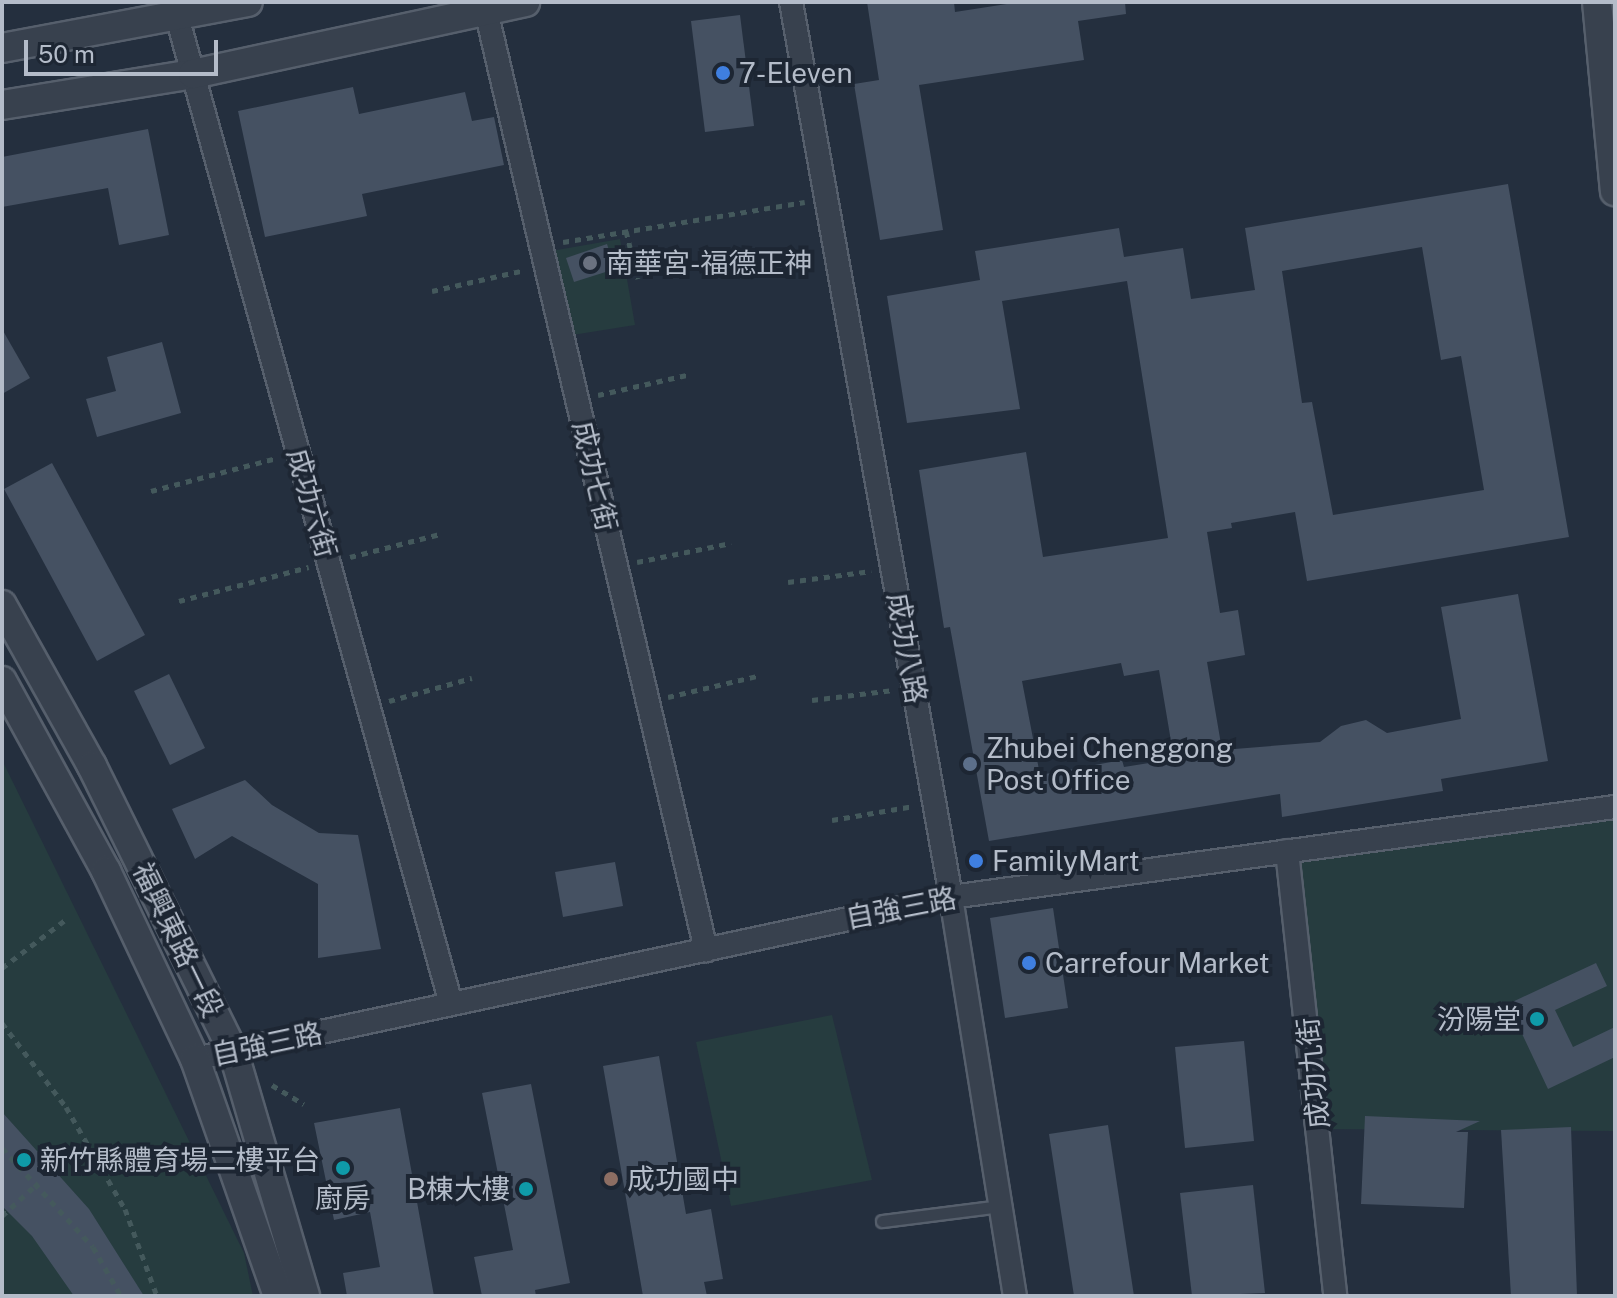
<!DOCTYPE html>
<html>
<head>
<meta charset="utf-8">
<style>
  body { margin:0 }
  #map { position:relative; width:1617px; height:1298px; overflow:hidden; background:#242f3e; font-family:"Public Sans","Noto Sans TC",sans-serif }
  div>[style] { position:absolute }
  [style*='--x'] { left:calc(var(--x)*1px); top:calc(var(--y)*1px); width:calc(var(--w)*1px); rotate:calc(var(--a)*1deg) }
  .green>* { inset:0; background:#263c3f }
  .building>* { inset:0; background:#455162 }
  .path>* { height:5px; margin-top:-2.5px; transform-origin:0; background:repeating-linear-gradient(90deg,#44595c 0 6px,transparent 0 12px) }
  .roads { filter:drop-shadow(2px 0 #565f6c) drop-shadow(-2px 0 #565f6c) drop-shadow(0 2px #565f6c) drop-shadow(0 -2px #565f6c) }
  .service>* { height:11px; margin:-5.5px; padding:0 5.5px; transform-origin:5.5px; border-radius:5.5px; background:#38414e }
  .minor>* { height:22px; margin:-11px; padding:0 11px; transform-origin:11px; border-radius:11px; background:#38414e }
  .tertiary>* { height:28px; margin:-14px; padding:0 14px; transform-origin:14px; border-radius:14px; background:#38414e }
  .dots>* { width:22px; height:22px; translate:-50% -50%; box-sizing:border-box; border:4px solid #1d2633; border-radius:50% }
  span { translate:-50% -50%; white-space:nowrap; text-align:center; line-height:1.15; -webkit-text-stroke:8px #1d2633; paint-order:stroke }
  .poi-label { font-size:28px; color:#b4bcc9 }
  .left { translate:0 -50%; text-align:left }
  .right { translate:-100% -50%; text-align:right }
  .street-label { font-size:28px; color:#b4bcc9 }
  .frame { position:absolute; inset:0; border:4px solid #b4bcc9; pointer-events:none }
  .scale { position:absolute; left:24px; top:40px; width:194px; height:36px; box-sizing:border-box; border:4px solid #b4bcc9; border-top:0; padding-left:10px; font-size:24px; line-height:28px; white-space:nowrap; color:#b4bcc9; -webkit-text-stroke:6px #1d2633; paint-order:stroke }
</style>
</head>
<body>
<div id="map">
  <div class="green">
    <div style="clip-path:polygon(620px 239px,635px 325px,566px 336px,551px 251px)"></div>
    <div style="clip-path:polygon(2px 760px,244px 1253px,253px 1296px,2px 1296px)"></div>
    <div style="clip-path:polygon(1615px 807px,1615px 1131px,1319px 1129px,1287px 851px)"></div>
    <div style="clip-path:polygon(832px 1015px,872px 1180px,731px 1206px,696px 1042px)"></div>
  </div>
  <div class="building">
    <div style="clip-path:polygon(867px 2px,954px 2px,955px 12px,1019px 2px,1125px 2px,1126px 14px,1078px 21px,1084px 60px,919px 85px,943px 230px,880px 240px,854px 84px,879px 80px)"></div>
    <div style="clip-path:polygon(740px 15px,754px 126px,705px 132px,691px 21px)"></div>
    <div style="clip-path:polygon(353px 87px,359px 114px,465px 92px,472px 121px,494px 117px,504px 165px,362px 194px,367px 216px,265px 237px,238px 111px)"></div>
    <div style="clip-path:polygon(148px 129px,169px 235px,119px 245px,108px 188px,2px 207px,2px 157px)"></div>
    <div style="clip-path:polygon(evenodd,1508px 184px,1569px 537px,1307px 581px,1295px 512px,1231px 523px,1232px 528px,1207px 532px,1220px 613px,1238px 610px,1245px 655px,1207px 662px,1222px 750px,1320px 742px,1341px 726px,1366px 720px,1387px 733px,1461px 719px,1441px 607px,1518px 594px,1548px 761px,1441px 779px,1443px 791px,1282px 817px,1280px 794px,989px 841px,950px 627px,944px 628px,919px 470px,1026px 452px,1043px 557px,1168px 538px,1127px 281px,1002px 301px,1020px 409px,907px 423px,887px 296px,980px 280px,975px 251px,1119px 228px,1124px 257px,1183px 248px,1191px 299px,1255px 290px,1245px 228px,1508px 184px,1422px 247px,1441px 360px,1461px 356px,1484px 490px,1333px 515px,1312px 402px,1302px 403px,1282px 271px,1422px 247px,1508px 184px,1121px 663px,1124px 676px,1159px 670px,1174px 759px,1124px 767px,1122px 760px,1040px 775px,1022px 681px,1121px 663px)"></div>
    <div style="clip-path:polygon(607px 244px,615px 269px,574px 282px,566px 258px)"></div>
    <div style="clip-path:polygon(2px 329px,30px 378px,2px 394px)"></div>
    <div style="clip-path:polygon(162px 342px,181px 413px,97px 437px,86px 399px,116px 391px,107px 357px)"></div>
    <div style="clip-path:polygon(52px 463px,145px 635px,97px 661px,4px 489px)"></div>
    <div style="clip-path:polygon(169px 674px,205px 748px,170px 765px,134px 691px)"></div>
    <div style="clip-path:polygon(245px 780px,272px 805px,319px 833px,358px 835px,381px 949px,318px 958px,318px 884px,232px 836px,195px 859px,172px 809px)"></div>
    <div style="clip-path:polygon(615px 862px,623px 906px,563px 917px,555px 872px)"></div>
    <div style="clip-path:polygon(1053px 908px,1068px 1008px,1005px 1018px,990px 918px)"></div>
    <div style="clip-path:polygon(1596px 963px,1607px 986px,1555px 1010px,1573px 1047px,1615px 1027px,1615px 1057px,1548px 1089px,1508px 1004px)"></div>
    <div style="clip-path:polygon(1244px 1041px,1254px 1141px,1185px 1148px,1175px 1047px)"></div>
    <div style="clip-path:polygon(659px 1056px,686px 1214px,711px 1209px,723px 1279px,704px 1282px,707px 1296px,643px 1296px,603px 1066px)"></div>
    <div style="clip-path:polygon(531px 1084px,570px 1283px,535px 1290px,536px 1296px,482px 1296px,474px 1257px,513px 1250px,482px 1093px)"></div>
    <div style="clip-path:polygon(400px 1108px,434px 1296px,347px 1296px,343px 1273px,380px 1267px,370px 1212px,334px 1220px,314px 1123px)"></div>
    <div style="clip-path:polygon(2px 1112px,89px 1209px,144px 1296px,74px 1296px,32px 1236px,2px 1206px)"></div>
    <div style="clip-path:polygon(1365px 1116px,1480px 1121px,1456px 1132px,1468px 1132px,1464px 1208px,1361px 1204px)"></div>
    <div style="clip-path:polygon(1108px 1125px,1134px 1296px,1074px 1296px,1049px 1134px)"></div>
    <div style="clip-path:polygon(1571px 1127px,1577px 1296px,1511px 1296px,1501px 1130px)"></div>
    <div style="clip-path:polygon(1253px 1185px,1265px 1293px,1192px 1296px,1180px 1193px)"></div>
  </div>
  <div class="path">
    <div style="--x:626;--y:231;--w:49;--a:76"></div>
    <div style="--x:563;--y:242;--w:245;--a:-9.4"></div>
    <div style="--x:432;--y:291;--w:95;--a:-12.7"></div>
    <div style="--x:598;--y:395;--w:91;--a:-12.7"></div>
    <div style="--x:151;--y:491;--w:130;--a:-14.7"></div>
    <div style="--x:350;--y:557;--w:93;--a:-14.3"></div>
    <div style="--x:637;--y:562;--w:96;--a:-11.4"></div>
    <div style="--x:788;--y:582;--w:84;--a:-7.5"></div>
    <div style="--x:179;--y:601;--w:134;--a:-14.7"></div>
    <div style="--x:668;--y:697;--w:91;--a:-13.3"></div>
    <div style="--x:812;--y:700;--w:82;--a:-7"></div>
    <div style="--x:389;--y:701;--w:86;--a:-15.5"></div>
    <div style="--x:832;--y:820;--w:83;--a:-9.7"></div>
    <div style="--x:2;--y:968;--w:78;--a:-37.2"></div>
    <div style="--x:2;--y:1023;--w:106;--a:52.7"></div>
    <div style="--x:66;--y:1107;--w:118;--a:60"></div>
    <div style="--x:125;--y:1209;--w:93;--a:69.8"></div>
    <div style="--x:272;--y:1085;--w:37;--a:31"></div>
    <div style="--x:2;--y:1148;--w:134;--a:47.4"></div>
    <div style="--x:93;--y:1247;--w:56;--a:60.3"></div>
    <div style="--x:2;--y:1216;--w:49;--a:-42.5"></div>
  </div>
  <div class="roads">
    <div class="service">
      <div style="--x:882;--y:1221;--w:120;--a:-7.2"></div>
    </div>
    <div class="minor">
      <div style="--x:173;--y:2;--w:1040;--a:74.49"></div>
      <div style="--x:484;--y:2;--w:974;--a:76.82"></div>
      <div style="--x:791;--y:2;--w:909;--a:79.86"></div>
      <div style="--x:951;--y:897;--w:404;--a:80.9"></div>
      <div style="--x:1287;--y:851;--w:448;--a:83.8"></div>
      <div style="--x:195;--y:1059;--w:773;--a:-12.09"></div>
      <div style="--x:951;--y:897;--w:670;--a:-7.72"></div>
    </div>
    <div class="tertiary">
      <div style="--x:1597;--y:2;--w:190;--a:84.6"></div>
      <div style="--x:2;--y:48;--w:250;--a:-10.6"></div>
      <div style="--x:2;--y:105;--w:193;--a:-9.2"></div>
      <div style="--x:193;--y:74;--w:340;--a:-12.2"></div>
      <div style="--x:2;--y:605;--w:184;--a:60.8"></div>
      <div style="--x:92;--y:766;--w:318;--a:63.7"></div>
      <div style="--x:233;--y:1051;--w:255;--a:73.6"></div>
      <div style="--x:2;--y:681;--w:217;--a:61.3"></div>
      <div style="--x:106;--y:871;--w:208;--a:64.7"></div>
      <div style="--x:195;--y:1059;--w:251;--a:70.7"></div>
    </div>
  </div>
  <div class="dots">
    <div style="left:723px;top:73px;background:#3f7fe0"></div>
    <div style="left:590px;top:263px;background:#6b7280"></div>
    <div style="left:970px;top:764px;background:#5c6f8a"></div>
    <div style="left:976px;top:861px;background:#3f7fe0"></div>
    <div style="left:1029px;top:963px;background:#3f7fe0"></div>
    <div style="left:1537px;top:1019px;background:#0f9aa8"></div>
    <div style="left:24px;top:1160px;background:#0f9aa8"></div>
    <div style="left:343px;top:1168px;background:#0f9aa8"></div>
    <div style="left:611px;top:1179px;background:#8d6e63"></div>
    <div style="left:526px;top:1189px;background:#0f9aa8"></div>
  </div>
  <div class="poi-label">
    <span class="left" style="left:739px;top:73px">7-Eleven</span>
    <span class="left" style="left:606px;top:263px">南華宮-福德正神</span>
    <span class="left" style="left:986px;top:764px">Zhubei Chenggong<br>Post Office</span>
    <span class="left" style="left:992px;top:861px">FamilyMart</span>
    <span class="left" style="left:1045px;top:963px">Carrefour Market</span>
    <span class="right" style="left:1521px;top:1019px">汾陽堂</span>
    <span class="left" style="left:40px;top:1160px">新竹縣體育場二樓平台</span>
    <span class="left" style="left:627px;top:1179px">成功國中</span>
    <span class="right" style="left:510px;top:1189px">B棟大樓</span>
    <span style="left:343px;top:1198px">廚房</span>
  </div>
  <div class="street-label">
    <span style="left:595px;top:476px;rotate:77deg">成功七街</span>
    <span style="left:312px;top:503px;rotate:74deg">成功六街</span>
    <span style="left:907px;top:648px;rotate:80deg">成功八路</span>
    <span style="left:901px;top:908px;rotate:-11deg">自強三路</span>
    <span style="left:178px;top:940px;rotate:64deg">福興東路一段</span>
    <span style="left:267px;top:1044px;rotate:-12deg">自強三路</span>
    <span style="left:1313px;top:1073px;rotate:-96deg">成功九街</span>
  </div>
  <div class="frame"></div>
  <div class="scale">50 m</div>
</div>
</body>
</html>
